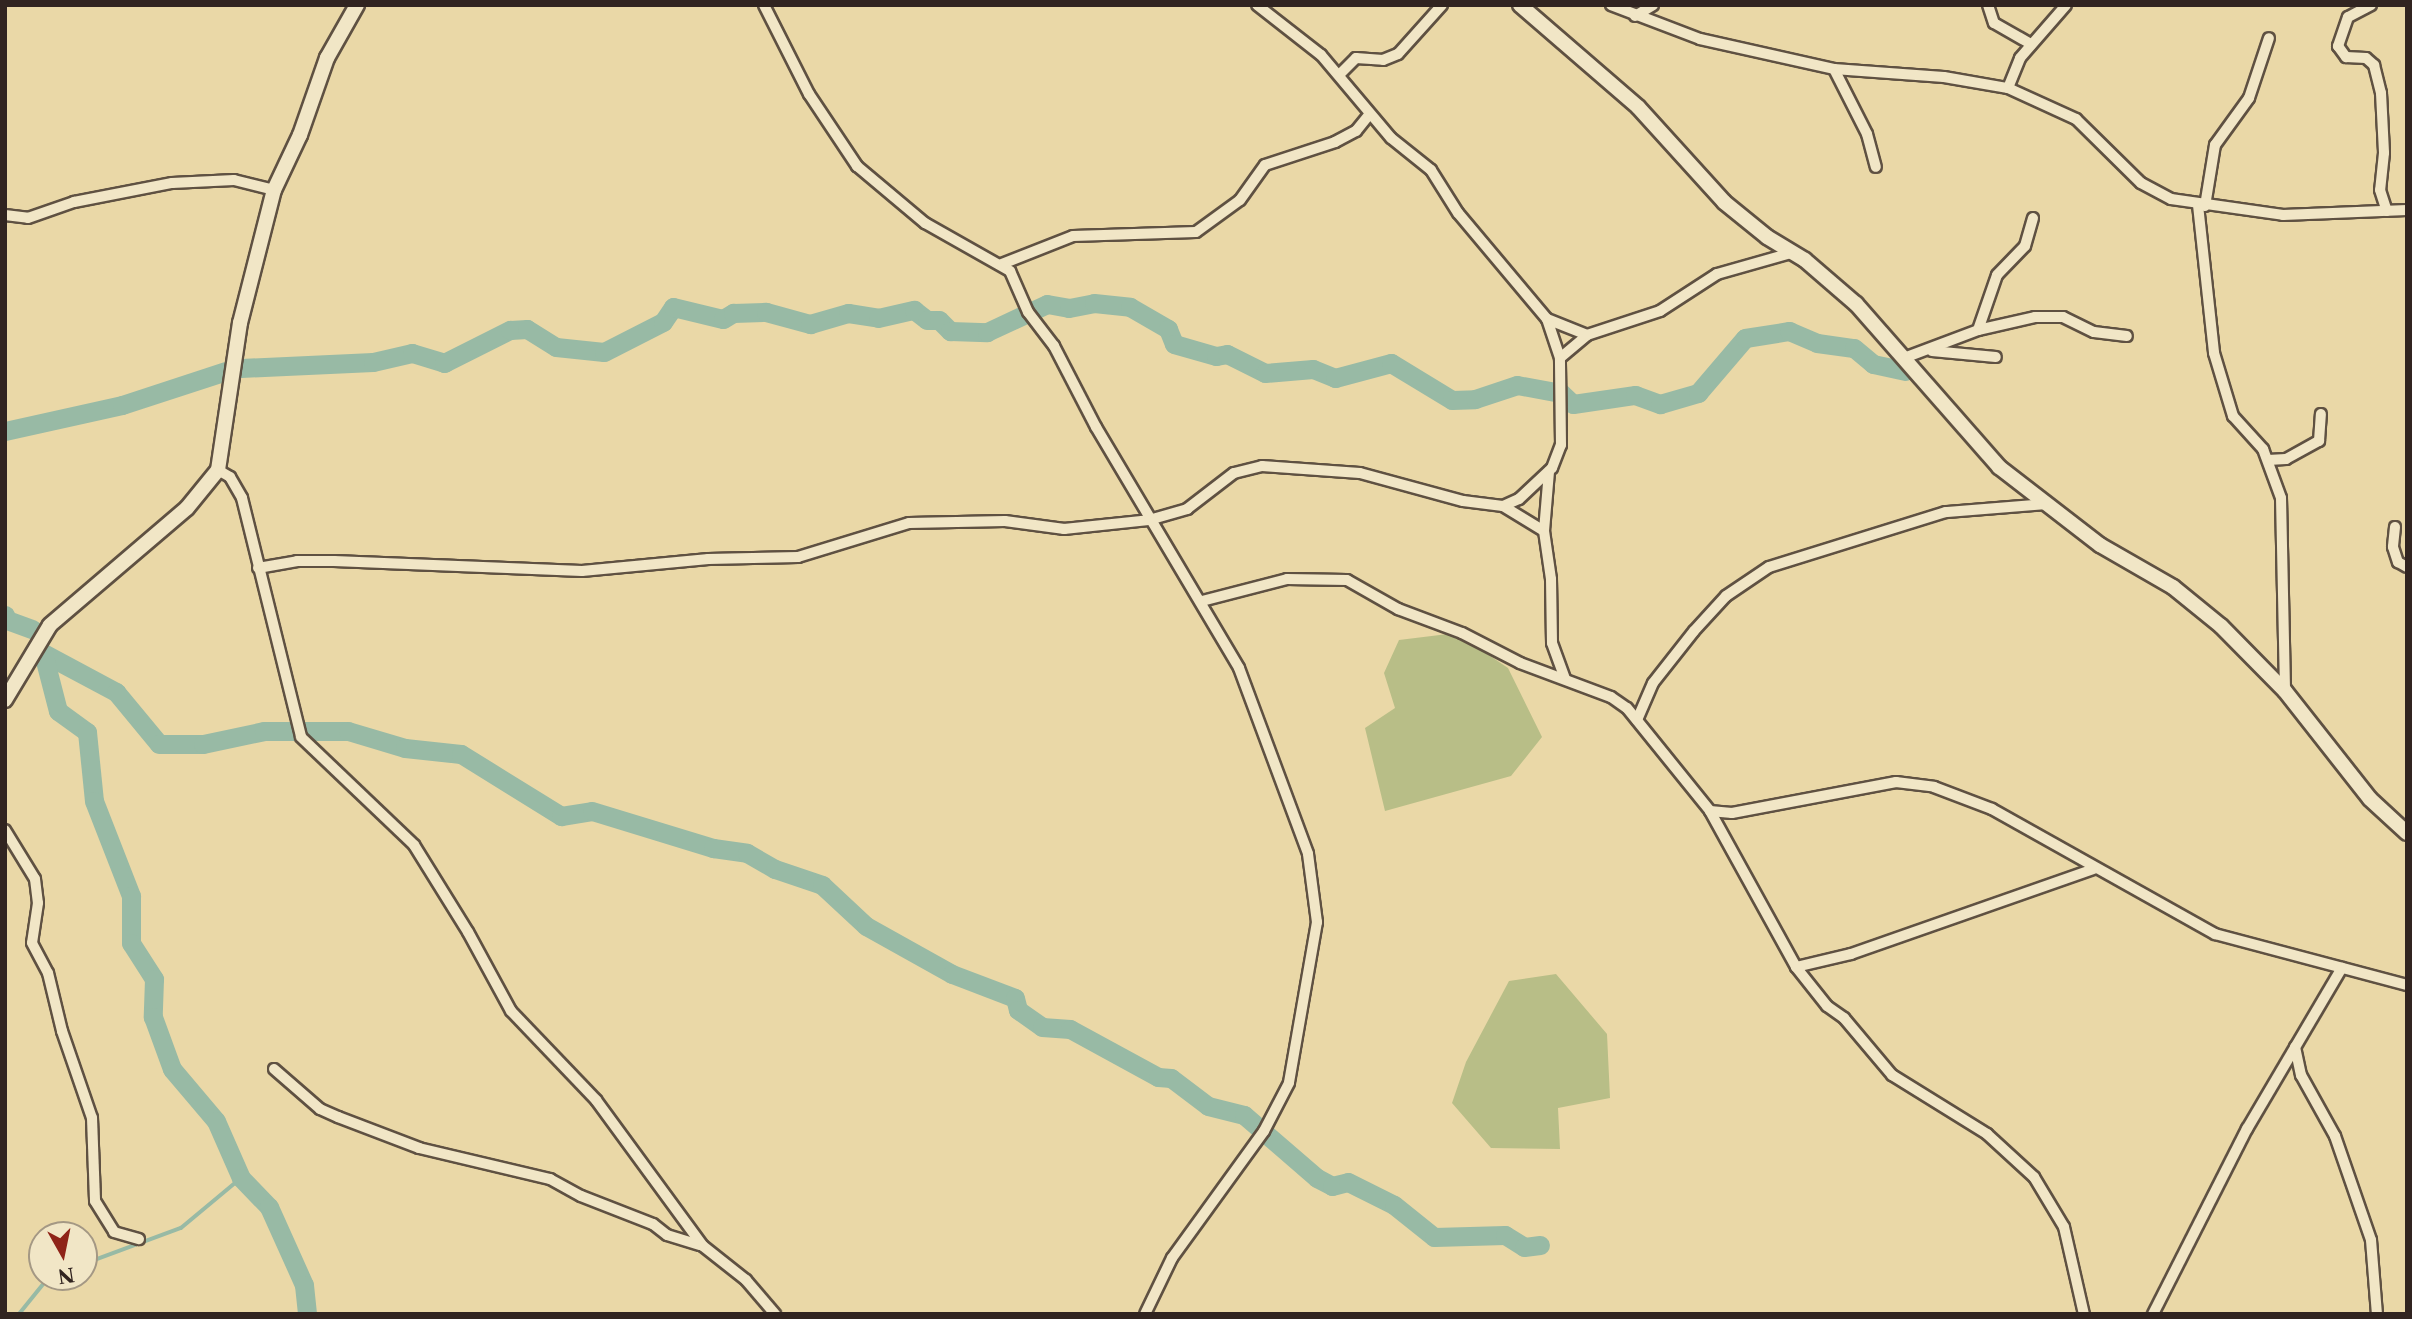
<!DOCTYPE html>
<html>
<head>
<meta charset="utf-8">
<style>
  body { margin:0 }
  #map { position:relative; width:2412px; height:1319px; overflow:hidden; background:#ead8a7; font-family:"Libre Caslon Text",serif }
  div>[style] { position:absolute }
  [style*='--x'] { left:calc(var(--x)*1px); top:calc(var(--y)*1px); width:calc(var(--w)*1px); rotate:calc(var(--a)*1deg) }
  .green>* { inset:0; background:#b8be87 }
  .stream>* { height:3.5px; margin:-1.75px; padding:0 1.75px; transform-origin:1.75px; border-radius:1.75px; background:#98baa5 }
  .river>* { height:19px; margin:-9.5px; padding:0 9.5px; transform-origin:9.5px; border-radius:9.5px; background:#98baa5 }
  .roads { filter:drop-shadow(2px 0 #5f5142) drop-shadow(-2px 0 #5f5142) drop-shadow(0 2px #5f5142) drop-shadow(0 -2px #5f5142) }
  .minor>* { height:10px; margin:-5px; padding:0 5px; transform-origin:5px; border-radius:5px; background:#f1e6c6 }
  .tertiary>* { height:14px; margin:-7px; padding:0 7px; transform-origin:7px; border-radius:7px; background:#f1e6c6 }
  span { translate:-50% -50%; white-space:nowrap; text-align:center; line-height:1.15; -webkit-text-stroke:5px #f1e6c6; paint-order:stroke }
  .frame { position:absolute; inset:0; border:7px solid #312420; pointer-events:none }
  .north { position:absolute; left:28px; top:1221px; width:70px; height:70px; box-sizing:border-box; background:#f1e6c6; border:2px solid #a49884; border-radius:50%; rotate:171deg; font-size:19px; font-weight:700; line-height:28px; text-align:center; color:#312420 }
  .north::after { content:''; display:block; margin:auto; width:24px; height:32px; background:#8f2418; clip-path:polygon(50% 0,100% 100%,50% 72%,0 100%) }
</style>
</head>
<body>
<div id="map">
  <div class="green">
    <div style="clip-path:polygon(1456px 633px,1508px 668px,1542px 737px,1511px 776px,1385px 811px,1365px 728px,1395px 708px,1384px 673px,1399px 640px)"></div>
    <div style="clip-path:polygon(1556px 974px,1607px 1034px,1610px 1098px,1558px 1108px,1560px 1149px,1491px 1148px,1452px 1103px,1466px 1062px,1509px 981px)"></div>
  </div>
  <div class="stream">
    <div style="--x:84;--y:1264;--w:103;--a:-20.4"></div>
    <div style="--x:181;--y:1228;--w:78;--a:-39.8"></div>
    <div style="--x:19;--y:1314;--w:48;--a:-51"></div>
  </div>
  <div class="river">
    <div style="--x:241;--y:368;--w:132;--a:-2.6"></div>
    <div style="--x:373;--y:362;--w:40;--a:-13"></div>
    <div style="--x:412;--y:353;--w:34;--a:17"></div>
    <div style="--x:444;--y:363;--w:74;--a:-26.6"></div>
    <div style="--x:510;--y:330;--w:17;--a:-3"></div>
    <div style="--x:527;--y:329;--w:34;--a:32"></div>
    <div style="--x:556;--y:347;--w:48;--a:5.9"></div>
    <div style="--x:604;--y:352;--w:66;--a:-27"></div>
    <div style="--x:663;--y:322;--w:18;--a:-56"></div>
    <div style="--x:673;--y:307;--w:51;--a:13.5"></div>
    <div style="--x:723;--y:319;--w:12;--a:-31"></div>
    <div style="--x:733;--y:313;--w:33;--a:-2"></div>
    <div style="--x:766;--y:312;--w:46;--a:15.3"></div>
    <div style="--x:810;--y:324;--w:40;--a:-16"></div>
    <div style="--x:848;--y:313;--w:30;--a:9"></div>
    <div style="--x:878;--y:318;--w:37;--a:-13"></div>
    <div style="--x:914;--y:310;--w:16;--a:38"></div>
    <div style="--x:927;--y:320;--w:12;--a:0"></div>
    <div style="--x:939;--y:320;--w:16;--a:45"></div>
    <div style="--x:950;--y:331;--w:37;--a:2"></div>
    <div style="--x:987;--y:332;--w:66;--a:-25"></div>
    <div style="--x:1047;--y:304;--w:22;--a:10"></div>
    <div style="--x:1069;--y:308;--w:25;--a:-11"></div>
    <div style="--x:1094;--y:303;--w:36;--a:6"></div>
    <div style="--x:1130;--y:307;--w:44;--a:30.1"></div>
    <div style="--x:1168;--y:329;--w:16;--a:68"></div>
    <div style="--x:1174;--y:344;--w:44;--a:15.9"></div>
    <div style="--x:1216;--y:356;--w:11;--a:-10"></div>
    <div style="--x:1227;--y:354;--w:42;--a:26.6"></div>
    <div style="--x:1265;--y:373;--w:48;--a:-4.8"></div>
    <div style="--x:1313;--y:369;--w:24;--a:22"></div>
    <div style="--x:1335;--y:378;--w:58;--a:-15"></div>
    <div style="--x:1391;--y:363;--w:71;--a:31.2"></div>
    <div style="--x:1452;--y:400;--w:23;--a:-2"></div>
    <div style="--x:1475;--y:399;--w:44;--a:-18.4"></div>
    <div style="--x:1517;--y:385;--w:45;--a:10.3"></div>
    <div style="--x:1561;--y:393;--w:16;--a:43"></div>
    <div style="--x:1573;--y:404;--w:63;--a:-8.3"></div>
    <div style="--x:1635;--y:395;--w:27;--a:20"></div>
    <div style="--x:1660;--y:404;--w:40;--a:-16"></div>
    <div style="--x:1698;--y:393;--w:72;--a:-49.5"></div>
    <div style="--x:1745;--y:338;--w:45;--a:-9"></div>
    <div style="--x:1789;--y:331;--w:30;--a:23"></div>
    <div style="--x:1817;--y:343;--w:37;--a:8"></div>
    <div style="--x:1854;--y:348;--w:25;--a:40"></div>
    <div style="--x:1873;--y:364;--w:33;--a:12"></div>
    <div style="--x:5;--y:431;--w:120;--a:-12.5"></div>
    <div style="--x:122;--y:405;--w:109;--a:-18.1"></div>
    <div style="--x:5;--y:615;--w:5;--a:68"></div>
    <div style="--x:7;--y:620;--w:27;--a:20"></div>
    <div style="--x:43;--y:653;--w:83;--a:28.1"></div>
    <div style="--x:116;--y:692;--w:67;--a:50.4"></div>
    <div style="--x:159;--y:744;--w:44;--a:0"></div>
    <div style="--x:203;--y:744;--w:62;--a:-12"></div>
    <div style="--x:264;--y:731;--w:84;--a:0"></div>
    <div style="--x:348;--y:731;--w:59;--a:16.6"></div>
    <div style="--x:405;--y:748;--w:56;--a:6.1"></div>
    <div style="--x:461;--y:754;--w:118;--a:31.8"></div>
    <div style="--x:561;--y:816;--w:31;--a:-9"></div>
    <div style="--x:592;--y:811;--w:127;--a:17"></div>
    <div style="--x:713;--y:848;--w:34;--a:8"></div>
    <div style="--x:747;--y:853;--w:32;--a:30"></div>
    <div style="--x:775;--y:869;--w:50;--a:18.8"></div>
    <div style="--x:822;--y:885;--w:60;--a:43"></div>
    <div style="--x:866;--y:926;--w:98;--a:29.2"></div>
    <div style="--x:952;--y:974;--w:67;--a:20.9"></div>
    <div style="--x:1015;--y:998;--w:12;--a:76"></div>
    <div style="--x:1018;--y:1010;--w:29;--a:35"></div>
    <div style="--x:1042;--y:1027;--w:28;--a:4"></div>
    <div style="--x:1070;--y:1029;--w:100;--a:28.6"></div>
    <div style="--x:1158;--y:1077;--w:13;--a:4"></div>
    <div style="--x:1171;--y:1078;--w:46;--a:37.1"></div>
    <div style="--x:1208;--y:1106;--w:37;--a:14"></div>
    <div style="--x:1244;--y:1115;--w:96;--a:40.8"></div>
    <div style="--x:1317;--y:1178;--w:17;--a:28"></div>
    <div style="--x:1332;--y:1186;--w:16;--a:-14"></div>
    <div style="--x:1348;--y:1182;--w:51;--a:26.6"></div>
    <div style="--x:1394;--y:1205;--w:51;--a:38.7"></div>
    <div style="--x:1434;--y:1237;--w:71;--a:-1.6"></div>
    <div style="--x:1505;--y:1235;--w:22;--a:32"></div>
    <div style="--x:1524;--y:1247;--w:16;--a:-7"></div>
    <div style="--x:43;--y:653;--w:60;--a:75.5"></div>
    <div style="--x:58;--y:711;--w:36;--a:36"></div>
    <div style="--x:87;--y:732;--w:69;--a:84.2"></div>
    <div style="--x:94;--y:801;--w:102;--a:68.7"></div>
    <div style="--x:131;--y:896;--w:47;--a:90"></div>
    <div style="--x:131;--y:943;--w:43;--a:57.4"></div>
    <div style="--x:154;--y:979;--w:38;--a:92"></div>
    <div style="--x:153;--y:1017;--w:55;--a:69.9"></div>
    <div style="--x:172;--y:1069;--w:68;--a:49.8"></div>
    <div style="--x:216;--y:1121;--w:62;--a:66.3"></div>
    <div style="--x:241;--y:1178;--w:40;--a:46"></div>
    <div style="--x:269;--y:1207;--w:85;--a:65.8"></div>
    <div style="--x:304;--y:1285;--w:29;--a:84"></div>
  </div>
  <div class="roads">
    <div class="minor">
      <div style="--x:764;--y:5;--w:100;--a:63.2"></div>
      <div style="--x:809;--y:94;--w:87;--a:56.3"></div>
      <div style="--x:857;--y:166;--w:89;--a:40"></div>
      <div style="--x:925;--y:223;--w:98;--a:29.5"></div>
      <div style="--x:1010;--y:271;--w:45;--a:66.3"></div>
      <div style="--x:1028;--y:312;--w:43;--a:52.6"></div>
      <div style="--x:1054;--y:346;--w:91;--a:62.6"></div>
      <div style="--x:1096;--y:427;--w:280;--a:59.3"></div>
      <div style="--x:1239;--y:668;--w:198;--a:69.6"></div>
      <div style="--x:1308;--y:854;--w:69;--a:82.5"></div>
      <div style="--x:1317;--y:922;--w:163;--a:99.9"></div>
      <div style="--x:1289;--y:1083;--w:54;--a:117.5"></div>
      <div style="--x:1264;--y:1131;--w:157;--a:125.9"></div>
      <div style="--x:1172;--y:1258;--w:62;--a:115.7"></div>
      <div style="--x:1611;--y:5;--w:95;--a:20.9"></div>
      <div style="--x:1700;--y:39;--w:137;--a:12.6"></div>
      <div style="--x:1834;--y:69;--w:110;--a:4.2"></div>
      <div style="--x:1944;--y:77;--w:65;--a:9.8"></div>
      <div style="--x:2008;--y:88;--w:75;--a:24.5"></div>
      <div style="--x:2076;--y:119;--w:91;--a:44.6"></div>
      <div style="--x:2141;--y:183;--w:34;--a:28"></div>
      <div style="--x:2171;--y:199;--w:113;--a:8.1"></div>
      <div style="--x:2283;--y:215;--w:124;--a:-2.3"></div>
      <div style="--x:1988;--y:5;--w:19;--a:72"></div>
      <div style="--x:1994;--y:23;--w:43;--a:29.6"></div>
      <div style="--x:2371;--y:5;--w:26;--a:152"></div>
      <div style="--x:2348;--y:17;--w:31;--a:109"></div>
      <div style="--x:2338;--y:46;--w:14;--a:54"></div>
      <div style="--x:2346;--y:57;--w:20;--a:3"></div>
      <div style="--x:2366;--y:58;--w:11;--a:41"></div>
      <div style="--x:2374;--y:65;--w:29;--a:76"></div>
      <div style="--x:2381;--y:93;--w:60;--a:87.1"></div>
      <div style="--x:2384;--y:153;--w:37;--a:96"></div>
      <div style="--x:2380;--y:190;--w:22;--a:72"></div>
      <div style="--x:1635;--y:16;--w:21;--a:-31"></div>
      <div style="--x:1834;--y:69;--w:73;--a:63.1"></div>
      <div style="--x:1867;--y:134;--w:34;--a:75"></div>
      <div style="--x:1339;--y:75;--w:24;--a:-45"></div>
      <div style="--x:1356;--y:58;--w:27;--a:4"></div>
      <div style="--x:1383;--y:60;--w:16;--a:-22"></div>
      <div style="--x:1398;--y:54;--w:66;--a:-48.1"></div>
      <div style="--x:2008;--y:88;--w:32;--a:-68"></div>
      <div style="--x:2020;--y:58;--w:70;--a:-49"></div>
      <div style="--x:2198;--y:205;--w:149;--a:83.8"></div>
      <div style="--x:2214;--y:353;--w:66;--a:73.2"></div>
      <div style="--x:2233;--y:416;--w:45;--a:47.7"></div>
      <div style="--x:2263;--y:449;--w:52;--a:69.8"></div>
      <div style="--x:2281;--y:498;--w:193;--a:88.8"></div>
      <div style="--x:2205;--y:206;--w:62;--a:-80.7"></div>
      <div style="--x:2215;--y:145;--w:58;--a:-54.1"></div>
      <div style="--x:2249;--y:98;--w:63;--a:-71.6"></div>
      <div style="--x:5;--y:215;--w:23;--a:7"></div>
      <div style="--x:28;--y:218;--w:49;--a:-19.2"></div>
      <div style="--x:74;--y:202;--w:100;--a:-11"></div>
      <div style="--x:172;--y:183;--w:62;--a:-2.8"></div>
      <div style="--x:234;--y:180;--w:41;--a:14"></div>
      <div style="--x:1002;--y:264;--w:76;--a:-21.5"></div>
      <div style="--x:1073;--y:236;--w:123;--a:-1.9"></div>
      <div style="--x:1196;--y:232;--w:54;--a:-36"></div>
      <div style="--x:1240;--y:200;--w:43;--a:-54.5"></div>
      <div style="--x:1265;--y:165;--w:74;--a:-18.2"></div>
      <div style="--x:1335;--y:142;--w:24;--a:-28"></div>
      <div style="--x:1356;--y:131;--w:21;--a:-51"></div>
      <div style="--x:1547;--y:319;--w:43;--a:21.8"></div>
      <div style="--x:1978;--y:330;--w:58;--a:-70.9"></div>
      <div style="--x:1997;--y:275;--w:40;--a:-46"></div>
      <div style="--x:2025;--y:246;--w:29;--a:-74"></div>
      <div style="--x:1932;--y:351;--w:64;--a:5.4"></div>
      <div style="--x:1560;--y:358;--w:35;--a:-40"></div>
      <div style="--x:1587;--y:335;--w:77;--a:-18.2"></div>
      <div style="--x:1660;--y:311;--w:68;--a:-33"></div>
      <div style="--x:1717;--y:274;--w:77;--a:-15.8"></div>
      <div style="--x:1904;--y:358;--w:79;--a:-20.7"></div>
      <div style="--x:1978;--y:330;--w:58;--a:-12.8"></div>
      <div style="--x:2035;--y:317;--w:28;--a:0"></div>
      <div style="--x:2063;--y:317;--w:34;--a:26"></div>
      <div style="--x:2094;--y:332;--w:33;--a:7"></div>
      <div style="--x:2268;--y:460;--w:18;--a:-3"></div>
      <div style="--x:2286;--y:459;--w:38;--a:-29"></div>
      <div style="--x:2319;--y:441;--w:27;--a:-86"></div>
      <div style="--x:218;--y:470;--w:14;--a:30"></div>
      <div style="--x:230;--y:477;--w:24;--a:60"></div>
      <div style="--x:242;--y:498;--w:246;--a:76.1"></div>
      <div style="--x:301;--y:737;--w:156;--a:43.7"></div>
      <div style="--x:414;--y:845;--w:102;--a:58.2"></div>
      <div style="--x:468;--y:932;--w:90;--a:61.4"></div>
      <div style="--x:511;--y:1011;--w:123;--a:46.3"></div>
      <div style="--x:596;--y:1100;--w:181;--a:53.8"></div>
      <div style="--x:703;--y:1246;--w:55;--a:38.3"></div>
      <div style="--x:746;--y:1280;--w:45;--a:49.5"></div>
      <div style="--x:1503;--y:506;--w:48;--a:31.4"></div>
      <div style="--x:1544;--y:531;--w:60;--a:-85.2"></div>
      <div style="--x:2395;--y:527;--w:20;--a:96"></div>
      <div style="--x:2393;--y:547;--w:16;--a:72"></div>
      <div style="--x:2398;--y:562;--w:10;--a:29"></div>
      <div style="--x:1544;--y:531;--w:49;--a:81.7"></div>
      <div style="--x:1551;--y:579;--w:64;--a:89.1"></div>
      <div style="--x:1552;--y:643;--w:37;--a:70"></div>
      <div style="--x:258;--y:568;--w:40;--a:-10"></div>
      <div style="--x:297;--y:561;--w:37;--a:0"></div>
      <div style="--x:334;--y:561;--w:248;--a:2.3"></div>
      <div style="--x:582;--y:571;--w:127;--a:-5.4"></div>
      <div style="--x:708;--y:559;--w:90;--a:-1.3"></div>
      <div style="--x:798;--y:557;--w:116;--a:-17"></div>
      <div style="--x:909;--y:523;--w:96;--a:-1.2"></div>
      <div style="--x:1005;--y:521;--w:60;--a:7.7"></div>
      <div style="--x:1064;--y:529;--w:85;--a:-6"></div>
      <div style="--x:1149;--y:520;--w:40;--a:-16"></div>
      <div style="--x:1187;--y:509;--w:59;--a:-37.5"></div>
      <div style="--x:1234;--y:473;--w:29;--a:-14"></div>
      <div style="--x:1262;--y:466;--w:98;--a:4.1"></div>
      <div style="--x:1360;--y:473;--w:107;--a:15.2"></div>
      <div style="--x:1463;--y:501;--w:40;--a:7.1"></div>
      <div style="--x:1503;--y:506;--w:17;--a:-24"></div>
      <div style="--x:1519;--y:499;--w:45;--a:-43.2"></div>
      <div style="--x:1552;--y:468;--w:25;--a:-69"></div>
      <div style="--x:1561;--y:445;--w:87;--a:-90.7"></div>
      <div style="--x:1560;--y:358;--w:41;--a:-108.4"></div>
      <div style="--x:1547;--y:319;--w:138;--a:-130"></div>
      <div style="--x:1458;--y:213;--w:51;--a:-122.1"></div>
      <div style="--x:1431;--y:170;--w:51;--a:-141.3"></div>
      <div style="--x:1391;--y:138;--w:109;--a:-130.1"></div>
      <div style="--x:1321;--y:55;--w:81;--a:-142"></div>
      <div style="--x:1202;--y:601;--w:88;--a:-14.5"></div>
      <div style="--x:1287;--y:579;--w:60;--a:1"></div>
      <div style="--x:1347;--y:580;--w:59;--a:29.6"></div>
      <div style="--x:1398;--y:609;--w:68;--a:20.6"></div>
      <div style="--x:1462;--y:633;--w:65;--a:27.3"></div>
      <div style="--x:1520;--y:663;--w:97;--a:20.5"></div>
      <div style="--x:1611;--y:697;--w:19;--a:35"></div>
      <div style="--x:1627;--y:708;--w:132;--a:51.1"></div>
      <div style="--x:1710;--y:811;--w:22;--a:5"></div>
      <div style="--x:1732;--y:813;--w:167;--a:-10.7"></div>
      <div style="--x:1896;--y:782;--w:38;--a:7"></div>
      <div style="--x:1934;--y:787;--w:62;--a:20.8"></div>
      <div style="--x:1992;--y:809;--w:256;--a:29.3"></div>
      <div style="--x:2215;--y:934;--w:199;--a:14.9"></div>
      <div style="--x:1637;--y:720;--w:40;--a:-66.6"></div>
      <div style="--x:1653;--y:683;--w:66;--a:-51.7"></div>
      <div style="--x:1694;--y:631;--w:47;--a:-47.6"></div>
      <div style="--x:1726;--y:596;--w:52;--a:-34"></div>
      <div style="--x:1769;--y:567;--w:185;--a:-17.3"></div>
      <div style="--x:1946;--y:512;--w:102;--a:-4.5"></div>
      <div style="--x:1710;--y:811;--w:178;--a:61.1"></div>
      <div style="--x:1796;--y:967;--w:50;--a:51.5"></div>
      <div style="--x:1827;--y:1006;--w:21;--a:35"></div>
      <div style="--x:1844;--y:1018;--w:75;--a:49.9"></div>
      <div style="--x:1892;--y:1075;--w:112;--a:31.8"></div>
      <div style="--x:1987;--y:1134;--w:64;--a:42.5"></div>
      <div style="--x:2034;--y:1177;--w:58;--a:59"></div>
      <div style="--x:2064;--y:1227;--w:89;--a:77.1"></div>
      <div style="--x:5;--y:830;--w:57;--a:58.5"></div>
      <div style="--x:35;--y:879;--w:24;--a:83"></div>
      <div style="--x:38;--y:903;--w:40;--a:98.5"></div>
      <div style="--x:32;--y:943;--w:34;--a:62"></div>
      <div style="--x:48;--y:973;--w:60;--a:76.4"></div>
      <div style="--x:62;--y:1031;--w:92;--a:71"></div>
      <div style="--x:92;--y:1118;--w:83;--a:87.9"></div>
      <div style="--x:95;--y:1201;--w:36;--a:58"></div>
      <div style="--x:114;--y:1232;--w:26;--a:16"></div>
      <div style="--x:1796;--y:967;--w:57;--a:-13.3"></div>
      <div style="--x:1851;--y:954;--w:257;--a:-19.3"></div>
      <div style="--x:2295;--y:1047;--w:29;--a:78"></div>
      <div style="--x:2301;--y:1075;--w:70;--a:60.9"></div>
      <div style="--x:2335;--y:1136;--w:110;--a:70.9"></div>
      <div style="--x:2371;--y:1240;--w:74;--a:85.4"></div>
      <div style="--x:274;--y:1069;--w:61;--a:41"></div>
      <div style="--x:320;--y:1109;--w:20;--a:24"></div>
      <div style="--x:338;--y:1117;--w:87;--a:20.9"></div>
      <div style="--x:419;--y:1148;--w:135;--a:13.3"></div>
      <div style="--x:550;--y:1179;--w:35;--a:29"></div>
      <div style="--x:581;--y:1196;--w:77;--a:21.3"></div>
      <div style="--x:653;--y:1224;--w:18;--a:38"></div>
      <div style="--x:667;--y:1235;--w:34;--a:17"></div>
      <div style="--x:2153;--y:1314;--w:208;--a:-63.1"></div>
      <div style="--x:2247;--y:1129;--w:187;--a:-59.5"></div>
    </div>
    <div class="tertiary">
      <div style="--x:1520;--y:5;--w:156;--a:40.8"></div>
      <div style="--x:1638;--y:107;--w:128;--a:47.8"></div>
      <div style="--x:1724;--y:202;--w:55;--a:39.1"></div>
      <div style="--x:1767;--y:237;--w:44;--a:31.2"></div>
      <div style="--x:1805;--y:260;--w:67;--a:40.8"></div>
      <div style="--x:1856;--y:304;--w:217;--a:48.7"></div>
      <div style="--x:1999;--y:467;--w:128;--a:37.7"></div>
      <div style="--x:2100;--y:545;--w:84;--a:29.9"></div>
      <div style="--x:2173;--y:587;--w:62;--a:39.1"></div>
      <div style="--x:2221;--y:626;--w:91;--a:45.4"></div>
      <div style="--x:2285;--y:691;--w:137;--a:51.8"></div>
      <div style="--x:2370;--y:799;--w:50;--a:42.6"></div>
      <div style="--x:5;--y:700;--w:87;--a:-59"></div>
      <div style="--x:50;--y:625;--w:180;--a:-40.5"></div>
      <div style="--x:187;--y:508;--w:49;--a:-50.8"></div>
      <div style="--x:218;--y:470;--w:149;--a:-81.5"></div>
      <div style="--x:240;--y:323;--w:137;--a:-75.7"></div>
      <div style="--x:274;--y:190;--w:61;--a:-64.7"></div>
      <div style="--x:300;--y:135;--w:82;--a:-70.7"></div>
      <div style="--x:327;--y:58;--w:61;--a:-60.5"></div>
    </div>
  </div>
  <div class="frame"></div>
  <div class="north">N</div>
</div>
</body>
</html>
